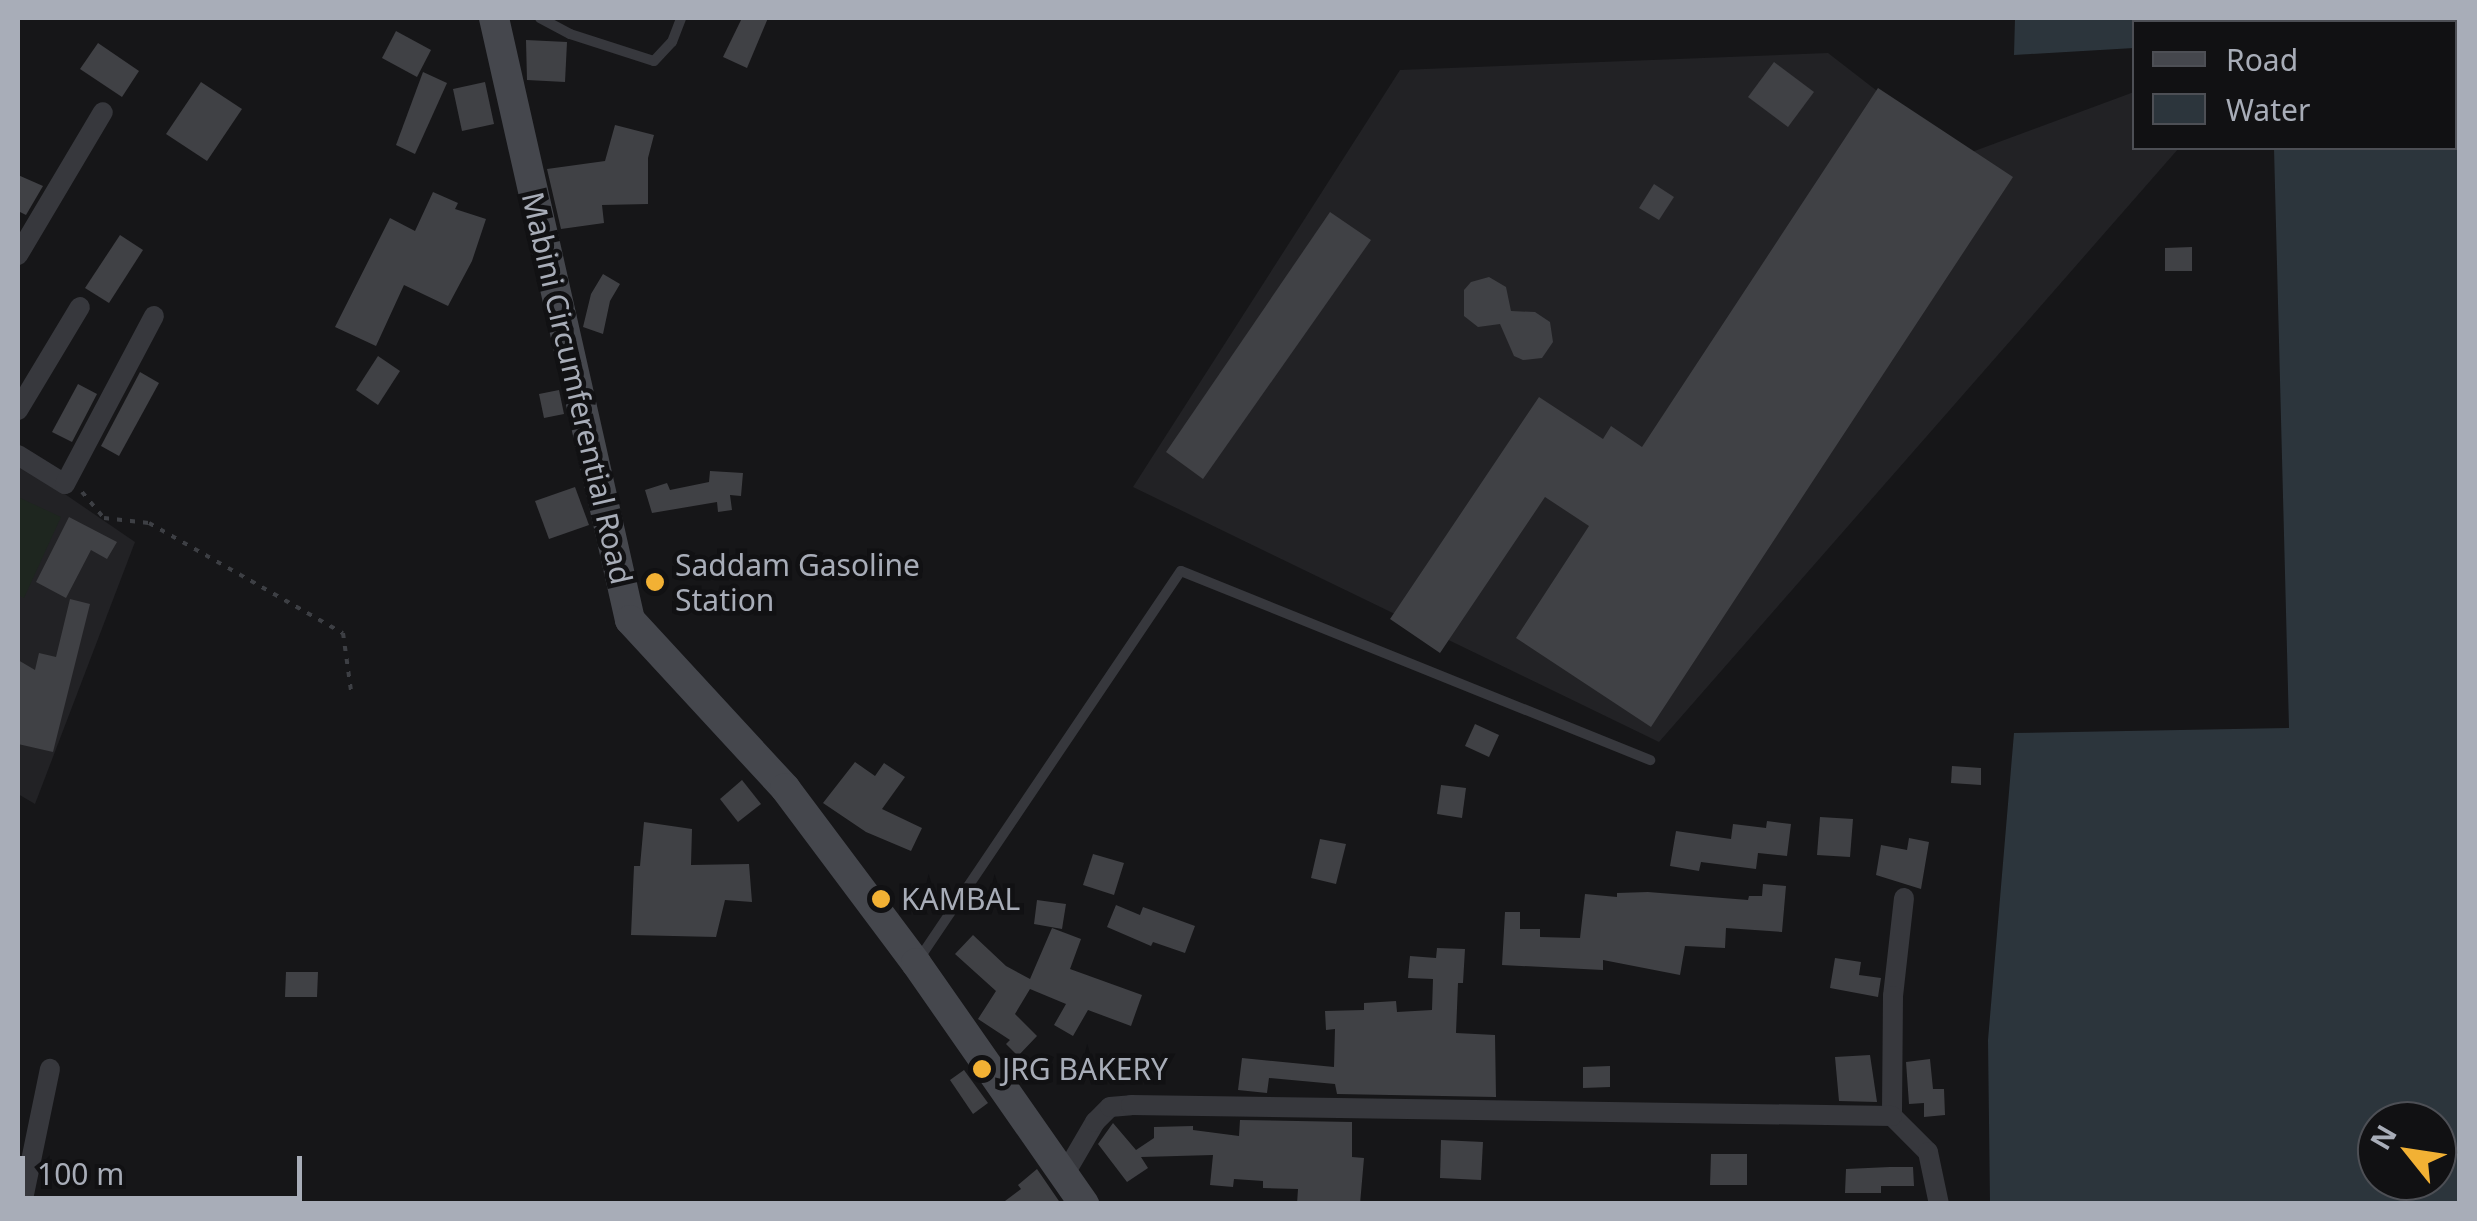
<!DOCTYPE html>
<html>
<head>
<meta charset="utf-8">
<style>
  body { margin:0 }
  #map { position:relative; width:2477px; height:1221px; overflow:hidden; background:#161618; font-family:"Noto Sans",sans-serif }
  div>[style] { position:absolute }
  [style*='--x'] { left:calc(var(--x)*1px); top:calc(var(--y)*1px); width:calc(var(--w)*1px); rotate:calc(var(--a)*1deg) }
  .built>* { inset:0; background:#222225 }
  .green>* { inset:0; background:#1e261f }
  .water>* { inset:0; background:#2c353c }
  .building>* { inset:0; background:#404145 }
  .path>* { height:4px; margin-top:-2px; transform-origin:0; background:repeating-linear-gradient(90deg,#3d3f44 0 5px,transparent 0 13px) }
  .lane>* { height:10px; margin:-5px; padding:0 5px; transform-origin:5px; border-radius:5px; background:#37383d }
  .street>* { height:20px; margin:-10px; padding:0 10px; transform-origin:10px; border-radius:10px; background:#37383d }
  .secondary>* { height:30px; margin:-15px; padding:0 15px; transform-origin:15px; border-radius:15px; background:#45474d }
  .dots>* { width:28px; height:28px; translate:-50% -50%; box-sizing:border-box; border:5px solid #111113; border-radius:50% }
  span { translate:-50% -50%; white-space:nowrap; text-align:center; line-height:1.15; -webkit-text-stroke:9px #111113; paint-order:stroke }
  .street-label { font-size:30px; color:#a8adb8 }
  .poi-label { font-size:30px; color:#a8adb8 }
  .left { translate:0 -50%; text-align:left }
  .frame { position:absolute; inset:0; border:20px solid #a8adb8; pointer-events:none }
  .legend { position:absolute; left:2132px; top:20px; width:325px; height:130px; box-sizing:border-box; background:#111113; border:2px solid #4d4f55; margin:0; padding:12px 18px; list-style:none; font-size:30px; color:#a8adb8 }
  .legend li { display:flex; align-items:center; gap:20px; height:50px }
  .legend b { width:50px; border:2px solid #4d4f55 }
  .north { position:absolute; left:2357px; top:1101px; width:100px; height:100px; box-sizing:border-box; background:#111113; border:2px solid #4d4f55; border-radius:50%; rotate:300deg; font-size:28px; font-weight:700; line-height:40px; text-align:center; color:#a8adb8 }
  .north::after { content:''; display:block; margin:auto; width:35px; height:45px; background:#f2b134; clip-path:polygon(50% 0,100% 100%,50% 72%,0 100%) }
  .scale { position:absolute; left:20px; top:1156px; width:282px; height:45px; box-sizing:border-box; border:5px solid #a8adb8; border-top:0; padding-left:12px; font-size:30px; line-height:35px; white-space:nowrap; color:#a8adb8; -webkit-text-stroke:8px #111113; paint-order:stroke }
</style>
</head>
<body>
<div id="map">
  <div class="built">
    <div style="clip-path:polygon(1828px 53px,1961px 156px,2134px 92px,2134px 148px,2179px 148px,1659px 742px,1133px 487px,1400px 70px)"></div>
    <div style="clip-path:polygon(18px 462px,135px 542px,35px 804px,18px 794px)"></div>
  </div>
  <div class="green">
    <div style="clip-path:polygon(18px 497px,61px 517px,24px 598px,18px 595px)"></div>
  </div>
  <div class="water">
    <div style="clip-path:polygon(evenodd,2015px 18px,2459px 18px,2459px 1203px,1990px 1203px,1988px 1040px,2014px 733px,2289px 728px,2274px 148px,2454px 148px,2454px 22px,2134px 22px,2134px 48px,2014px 55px,2015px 18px,2377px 1121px,2437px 1121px,2437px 1181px,2377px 1181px,2377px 1121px)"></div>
  </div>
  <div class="building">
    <div style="clip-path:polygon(742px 18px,768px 18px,747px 68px,723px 57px)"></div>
    <div style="clip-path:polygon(396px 31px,431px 50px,417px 77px,382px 58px)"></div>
    <div style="clip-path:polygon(526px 40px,567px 42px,565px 82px,527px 80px)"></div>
    <div style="clip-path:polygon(98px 43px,139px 71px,122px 97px,80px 69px)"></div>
    <div style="clip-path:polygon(1774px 62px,1814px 92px,1788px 127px,1748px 97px)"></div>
    <div style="clip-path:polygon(423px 72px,447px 83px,415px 154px,396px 145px)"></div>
    <div style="clip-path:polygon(201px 82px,242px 109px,207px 161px,166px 134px)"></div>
    <div style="clip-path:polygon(485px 82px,494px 124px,462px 131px,453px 89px)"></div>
    <div style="clip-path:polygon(1878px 88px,2013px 177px,1651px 727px,1516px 638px,1589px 526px,1545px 497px,1440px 653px,1390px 619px,1539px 397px,1603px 439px,1611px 426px,1642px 447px)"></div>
    <div style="clip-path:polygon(615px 125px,654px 135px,648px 158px,648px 204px,602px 205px,604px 223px,561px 229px,547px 169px,605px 161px)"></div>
    <div style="clip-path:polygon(18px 175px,43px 186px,26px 215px,18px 211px)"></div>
    <div style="clip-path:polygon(1654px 184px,1674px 197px,1659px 220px,1639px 208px)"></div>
    <div style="clip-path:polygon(433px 192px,458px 203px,455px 209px,486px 219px,472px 261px,448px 306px,404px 285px,376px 346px,335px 327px,390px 218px,415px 231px)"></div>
    <div style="clip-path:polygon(1330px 212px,1371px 240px,1203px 479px,1166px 452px)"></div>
    <div style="clip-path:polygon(120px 235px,143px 250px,109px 303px,85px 288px)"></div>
    <div style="clip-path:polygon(2192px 247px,2192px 271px,2165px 271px,2165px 248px)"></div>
    <div style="clip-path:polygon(603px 274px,620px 284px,610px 301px,603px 334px,583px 327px,591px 294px)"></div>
    <div style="clip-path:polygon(1489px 277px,1506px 287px,1511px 311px,1535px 312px,1550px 322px,1553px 342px,1542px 358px,1523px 360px,1514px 356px,1500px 324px,1478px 327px,1464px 316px,1464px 290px,1471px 282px)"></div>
    <div style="clip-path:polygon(378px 356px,400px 371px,378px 405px,356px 390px)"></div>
    <div style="clip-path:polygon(140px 372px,159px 383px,119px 456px,101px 446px)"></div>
    <div style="clip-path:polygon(78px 384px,97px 394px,72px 442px,52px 432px)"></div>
    <div style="clip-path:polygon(559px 390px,564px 414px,544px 418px,539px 394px)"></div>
    <div style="clip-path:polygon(710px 471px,743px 473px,741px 496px,730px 495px,732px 510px,718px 512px,717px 502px,652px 513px,645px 490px,667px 483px,670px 490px,709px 482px)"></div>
    <div style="clip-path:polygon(575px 487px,589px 525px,549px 539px,535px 501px)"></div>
    <div style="clip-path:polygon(69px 517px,117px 542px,107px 559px,91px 550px,66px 598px,36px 582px)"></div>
    <div style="clip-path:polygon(70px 599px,90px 604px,53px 752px,18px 744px,18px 660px,35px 670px,39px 653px,56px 657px)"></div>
    <div style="clip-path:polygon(1475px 724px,1499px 735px,1489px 757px,1465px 746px)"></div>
    <div style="clip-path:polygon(855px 762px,875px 776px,884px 763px,905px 777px,882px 809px,922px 828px,911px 851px,866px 832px,823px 803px)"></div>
    <div style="clip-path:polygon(1952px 766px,1981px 768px,1981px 785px,1951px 783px)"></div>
    <div style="clip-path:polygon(742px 780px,761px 804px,738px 822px,720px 799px)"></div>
    <div style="clip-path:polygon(1441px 785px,1466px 788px,1462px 818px,1437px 814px)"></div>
    <div style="clip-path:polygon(1820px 817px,1853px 819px,1850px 857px,1817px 855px)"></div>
    <div style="clip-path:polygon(1767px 821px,1791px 824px,1787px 856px,1758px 853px,1756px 869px,1701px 862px,1699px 871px,1670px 866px,1676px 831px,1731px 839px,1733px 824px,1766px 828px)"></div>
    <div style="clip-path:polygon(644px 822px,692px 829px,691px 865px,749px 864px,752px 902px,725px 900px,716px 937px,631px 935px,634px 866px,640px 866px)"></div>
    <div style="clip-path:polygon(1909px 838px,1929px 842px,1921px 889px,1876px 875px,1881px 845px,1907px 850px)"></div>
    <div style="clip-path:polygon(1320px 839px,1346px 844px,1336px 884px,1311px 878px)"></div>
    <div style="clip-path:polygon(1093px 854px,1124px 863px,1114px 895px,1083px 885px)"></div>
    <div style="clip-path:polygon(1763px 884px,1786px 886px,1782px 932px,1726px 928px,1725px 948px,1685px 946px,1680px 975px,1603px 960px,1603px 970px,1502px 965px,1505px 912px,1520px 912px,1520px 929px,1540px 929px,1540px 937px,1580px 938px,1585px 894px,1617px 897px,1617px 893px,1648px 892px,1748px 900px,1749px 896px,1762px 896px)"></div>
    <div style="clip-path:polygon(1037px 900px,1066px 904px,1062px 929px,1034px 924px)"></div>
    <div style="clip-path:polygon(1116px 905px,1140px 915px,1143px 907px,1195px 926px,1185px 953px,1153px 942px,1151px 946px,1107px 927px)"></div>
    <div style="clip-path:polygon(1052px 928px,1081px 939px,1070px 969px,1142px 995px,1131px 1026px,1088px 1010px,1073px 1036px,1054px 1025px,1066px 1004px,1030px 989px,1015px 1014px,1037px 1036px,1018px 1056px,1006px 1044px,1010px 1040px,978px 1019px,996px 991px,955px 954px,973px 935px,1006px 966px,1030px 979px)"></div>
    <div style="clip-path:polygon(1437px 948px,1465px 949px,1463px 983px,1458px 983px,1456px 1033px,1495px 1035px,1496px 1097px,1337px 1094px,1335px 1084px,1269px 1078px,1267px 1093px,1238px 1090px,1242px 1058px,1334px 1067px,1335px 1029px,1326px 1030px,1325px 1011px,1364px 1010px,1364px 1003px,1396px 1001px,1397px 1012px,1432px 1010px,1433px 979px,1408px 978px,1410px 956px,1436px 958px)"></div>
    <div style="clip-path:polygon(1835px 958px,1861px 962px,1859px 975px,1881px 978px,1878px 997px,1830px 988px)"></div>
    <div style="clip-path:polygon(286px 972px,318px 972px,317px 997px,285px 997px)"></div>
    <div style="clip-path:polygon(1870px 1055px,1877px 1102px,1839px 1101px,1835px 1057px)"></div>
    <div style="clip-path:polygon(1930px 1059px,1933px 1089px,1944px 1089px,1945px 1115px,1924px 1117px,1924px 1103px,1909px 1104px,1906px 1062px)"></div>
    <div style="clip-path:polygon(1610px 1066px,1610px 1087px,1583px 1088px,1583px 1067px)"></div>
    <div style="clip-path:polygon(964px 1070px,988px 1103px,973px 1114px,950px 1080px)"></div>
    <div style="clip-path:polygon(1240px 1120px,1352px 1122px,1352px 1157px,1364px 1158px,1360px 1204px,1297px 1204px,1298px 1189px,1263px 1188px,1263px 1181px,1234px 1179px,1233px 1187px,1210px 1185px,1213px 1155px,1141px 1157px,1148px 1168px,1127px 1182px,1098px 1144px,1113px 1123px,1136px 1150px,1154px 1138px,1154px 1127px,1193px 1126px,1193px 1130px,1239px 1136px)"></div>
    <div style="clip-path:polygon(1441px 1140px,1483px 1142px,1481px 1180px,1440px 1178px)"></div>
    <div style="clip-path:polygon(1711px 1154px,1747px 1154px,1747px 1185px,1710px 1185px)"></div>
    <div style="clip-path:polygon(1890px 1167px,1913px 1167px,1914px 1186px,1881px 1186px,1881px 1193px,1845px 1193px,1846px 1169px)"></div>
    <div style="clip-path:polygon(1037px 1169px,1061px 1204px,1001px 1204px,1021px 1189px,1018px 1185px)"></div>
  </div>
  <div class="path">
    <div style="--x:82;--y:492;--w:34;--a:50"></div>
    <div style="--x:104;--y:518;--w:45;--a:6.3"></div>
    <div style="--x:149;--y:523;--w:223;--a:29.6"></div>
    <div style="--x:343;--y:633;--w:59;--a:82.1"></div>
  </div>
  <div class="lane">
    <div style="--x:540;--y:18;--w:34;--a:28"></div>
    <div style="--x:570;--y:34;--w:88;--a:17.8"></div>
    <div style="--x:654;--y:61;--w:26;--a:-47"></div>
    <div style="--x:672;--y:42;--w:26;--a:-69"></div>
    <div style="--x:919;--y:959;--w:468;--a:-56"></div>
    <div style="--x:1181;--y:571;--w:506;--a:21.95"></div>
  </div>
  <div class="street">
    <div style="--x:18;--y:255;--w:166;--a:-59.3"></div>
    <div style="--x:18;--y:410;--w:120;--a:-59"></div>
    <div style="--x:18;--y:455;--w:55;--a:31.7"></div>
    <div style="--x:65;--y:484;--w:190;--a:-62.1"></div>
    <div style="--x:1904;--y:898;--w:99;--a:96.4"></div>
    <div style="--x:1893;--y:996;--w:120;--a:90.5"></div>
    <div style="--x:1892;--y:1116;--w:51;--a:45"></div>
    <div style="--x:1928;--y:1152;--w:53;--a:78.1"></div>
    <div style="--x:1063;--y:1177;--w:64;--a:-59.8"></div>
    <div style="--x:1095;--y:1122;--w:21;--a:-45"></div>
    <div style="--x:1110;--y:1107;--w:21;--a:-5"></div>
    <div style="--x:1131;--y:1105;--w:761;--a:0.83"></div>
    <div style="--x:22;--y:1204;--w:138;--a:-78.3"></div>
  </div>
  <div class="secondary">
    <div style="--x:494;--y:18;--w:617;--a:77.27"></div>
    <div style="--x:630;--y:620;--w:229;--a:47.3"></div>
    <div style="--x:785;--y:788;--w:219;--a:53.2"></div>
    <div style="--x:916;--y:963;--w:294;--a:55.1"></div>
  </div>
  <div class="dots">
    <div style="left:655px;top:582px;background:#f2b134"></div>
    <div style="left:881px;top:899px;background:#f2b134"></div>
    <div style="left:982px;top:1069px;background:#f2b134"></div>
  </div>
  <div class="street-label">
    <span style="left:577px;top:388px;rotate:77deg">Mabini Circumferential Road</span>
  </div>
  <div class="poi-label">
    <span class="left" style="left:675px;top:582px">Saddam Gasoline<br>Station</span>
    <span class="left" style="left:901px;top:899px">KAMBAL</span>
    <span class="left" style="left:1002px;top:1069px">JRG BAKERY</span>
  </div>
  <div class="frame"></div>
  <ul class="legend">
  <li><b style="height:12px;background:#45474d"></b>Road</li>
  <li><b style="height:28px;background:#2c353c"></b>Water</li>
  </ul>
  <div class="north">N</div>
  <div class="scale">100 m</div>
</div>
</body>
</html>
